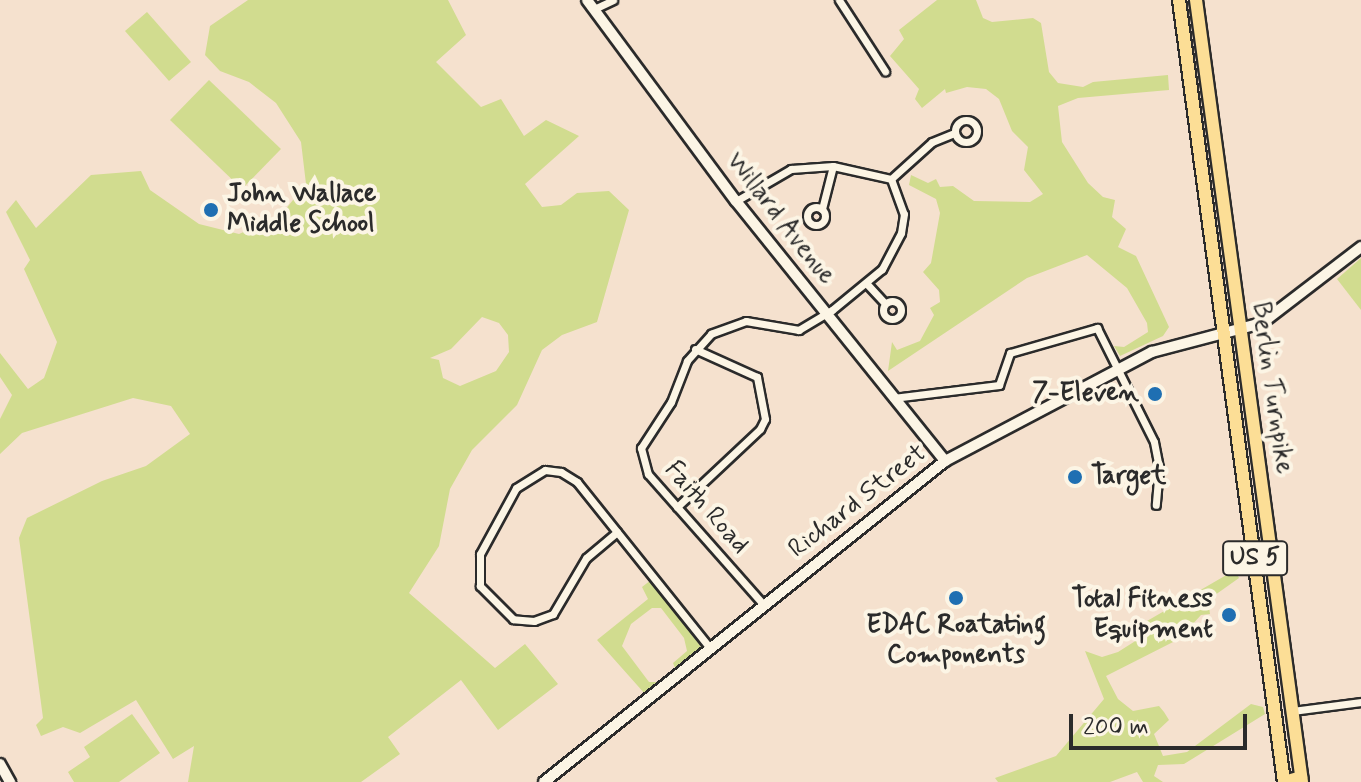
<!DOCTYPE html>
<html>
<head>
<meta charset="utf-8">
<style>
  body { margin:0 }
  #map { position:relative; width:1361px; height:782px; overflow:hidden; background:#f5e1ce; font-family:Mynerve,sans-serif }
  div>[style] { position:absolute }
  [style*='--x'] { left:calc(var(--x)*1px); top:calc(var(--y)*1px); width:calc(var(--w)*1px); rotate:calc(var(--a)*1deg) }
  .green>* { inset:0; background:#d1dc8f }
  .roads { filter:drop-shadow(2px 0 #2b2b2b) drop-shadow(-2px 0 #2b2b2b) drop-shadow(0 2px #2b2b2b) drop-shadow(0 -2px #2b2b2b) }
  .street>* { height:7px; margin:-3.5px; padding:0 3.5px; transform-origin:3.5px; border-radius:3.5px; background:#fcf5e5 }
  .street>.ring { margin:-3.5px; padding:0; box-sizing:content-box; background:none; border:7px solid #fcf5e5; border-radius:50% }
  .secondary>* { height:10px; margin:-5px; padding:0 5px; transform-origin:5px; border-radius:5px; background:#fcf5e5 }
  .highway>* { height:12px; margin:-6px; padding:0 6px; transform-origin:6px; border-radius:6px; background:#fcde96 }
  .dots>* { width:22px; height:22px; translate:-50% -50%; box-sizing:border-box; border:4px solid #fcf5e5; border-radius:50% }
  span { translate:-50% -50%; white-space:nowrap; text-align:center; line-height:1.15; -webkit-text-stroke:8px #fcf5e5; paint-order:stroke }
  .shield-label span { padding:2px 6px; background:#fcf5e5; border:2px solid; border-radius:6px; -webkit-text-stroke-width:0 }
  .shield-label { font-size:24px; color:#2b2b2b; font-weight:700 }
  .poi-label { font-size:26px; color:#2b2b2b; font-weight:700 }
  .left { translate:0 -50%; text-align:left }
  .right { translate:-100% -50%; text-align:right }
  .street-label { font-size:26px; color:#2b2b2b }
  .scale { position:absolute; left:1069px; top:714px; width:178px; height:36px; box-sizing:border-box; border:4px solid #2b2b2b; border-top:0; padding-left:10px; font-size:24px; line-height:28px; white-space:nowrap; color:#2b2b2b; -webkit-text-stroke:6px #fcf5e5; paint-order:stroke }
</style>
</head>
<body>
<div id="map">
  <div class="green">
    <div style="clip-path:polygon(evenodd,248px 0,448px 0,466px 35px,436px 62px,481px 107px,501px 99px,524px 136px,546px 120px,579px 136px,525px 184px,542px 207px,561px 205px,577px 193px,609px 191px,629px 210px,597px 322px,562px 335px,542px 350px,517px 405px,472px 450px,450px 489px,439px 546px,409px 593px,495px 668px,525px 644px,558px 684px,498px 730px,461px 680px,388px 737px,400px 754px,361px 782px,188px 782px,194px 746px,173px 759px,136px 700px,80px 733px,63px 727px,41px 736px,36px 725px,43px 718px,19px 538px,27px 518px,102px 481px,146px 466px,190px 434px,171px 406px,133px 398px,22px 433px,0 454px,0 419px,12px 395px,0 377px,0 353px,28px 389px,44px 378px,57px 342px,24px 269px,30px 260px,6px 212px,16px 200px,36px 228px,91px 175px,141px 171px,150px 190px,199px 224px,239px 234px,280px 216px,306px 184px,301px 142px,276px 103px,249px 82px,220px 71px,205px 55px,210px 26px,248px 0,482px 317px,499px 323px,508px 335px,509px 352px,496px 371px,460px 386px,443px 378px,439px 360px,430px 358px,451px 349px,482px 317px)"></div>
    <div style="clip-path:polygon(937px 0,976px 0,983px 18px,992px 22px,1033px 18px,1041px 23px,1049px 72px,1058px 83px,1083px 87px,1093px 82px,1168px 75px,1169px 90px,1078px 98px,1058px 106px,1062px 142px,1088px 183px,1103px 197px,1115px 200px,1112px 217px,1126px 229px,1118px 247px,1136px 256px,1169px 327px,1163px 336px,1120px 356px,1114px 346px,1124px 347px,1148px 332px,1147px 323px,1127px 288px,1087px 255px,1027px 278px,888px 371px,892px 342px,897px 350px,920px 341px,934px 315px,930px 308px,940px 302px,939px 290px,923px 272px,931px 263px,940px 213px,936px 199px,909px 185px,911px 175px,928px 183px,936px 179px,940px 187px,953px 186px,974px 201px,1030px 202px,1043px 194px,1024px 170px,1028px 147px,1012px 131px,999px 99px,986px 89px,967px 87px,946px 93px,945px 89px,922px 108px,915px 99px,919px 89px,890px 56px,904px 39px,899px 30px)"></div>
    <div style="clip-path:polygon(147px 12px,191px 62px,169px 81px,125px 31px)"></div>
    <div style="clip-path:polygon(209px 80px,281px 149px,242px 189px,170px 120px)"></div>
    <div style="clip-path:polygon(1361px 258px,1361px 310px,1337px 279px)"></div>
    <div style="clip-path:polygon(1235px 570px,1239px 578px,1208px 600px,1210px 614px,1201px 615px,1179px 639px,1106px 676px,1118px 699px,1133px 711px,1159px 706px,1164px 712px,1169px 720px,1154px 734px,1163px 756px,1187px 752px,1251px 704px,1263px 707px,1265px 714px,1184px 764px,1158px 765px,1154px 776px,1163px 782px,1143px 782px,1137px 772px,1110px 782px,998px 782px,995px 778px,1056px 756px,1104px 699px,1085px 651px,1102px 657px,1118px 652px,1148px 633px,1147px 621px)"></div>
    <div style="clip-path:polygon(651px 580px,701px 647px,675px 668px,673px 663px,687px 651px,684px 638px,661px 608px,652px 608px,631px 624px,622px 646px,649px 682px,658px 682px,645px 694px,597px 640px,648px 599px,642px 587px)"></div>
    <div style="clip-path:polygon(132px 714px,160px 753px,119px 782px,74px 782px,68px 772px,90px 757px,84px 747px)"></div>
  </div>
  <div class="roads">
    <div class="street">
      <div style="--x:839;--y:0;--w:85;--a:57.1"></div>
      <div style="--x:594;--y:9;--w:21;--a:-25"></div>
      <div class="ring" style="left:955px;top:120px;width:15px;height:15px"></div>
      <div style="--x:891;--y:179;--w:55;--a:-42.1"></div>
      <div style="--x:932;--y:142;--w:24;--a:-22"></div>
      <div style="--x:736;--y:201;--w:64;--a:-30.2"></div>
      <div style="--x:791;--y:169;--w:42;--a:-4.1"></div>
      <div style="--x:833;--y:166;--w:59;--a:12.6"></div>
      <div style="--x:891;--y:179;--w:37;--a:70"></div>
      <div style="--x:904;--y:214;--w:19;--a:99"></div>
      <div style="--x:901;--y:233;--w:41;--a:117.8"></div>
      <div style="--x:882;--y:269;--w:65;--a:140.6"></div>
      <div style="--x:832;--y:310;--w:39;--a:149"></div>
      <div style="--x:799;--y:330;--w:54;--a:-170.4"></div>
      <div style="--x:746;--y:321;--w:37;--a:160"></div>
      <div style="--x:711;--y:334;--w:36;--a:132"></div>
      <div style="--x:687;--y:361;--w:44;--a:111.3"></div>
      <div style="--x:671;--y:402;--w:55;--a:123.1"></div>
      <div style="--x:641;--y:448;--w:27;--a:75"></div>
      <div style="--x:648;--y:474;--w:174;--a:48.5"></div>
      <div class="ring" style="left:807px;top:207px;width:11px;height:11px"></div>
      <div style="--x:822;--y:209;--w:44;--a:-75.7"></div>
      <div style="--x:867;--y:284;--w:26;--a:47"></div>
      <div class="ring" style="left:883px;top:301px;width:11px;height:11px"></div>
      <div style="--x:893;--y:398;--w:107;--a:-7"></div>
      <div style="--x:999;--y:385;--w:34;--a:-71"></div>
      <div style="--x:1010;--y:353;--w:91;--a:-16"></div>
      <div style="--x:1097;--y:328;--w:127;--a:63.4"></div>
      <div style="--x:1154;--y:442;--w:26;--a:79"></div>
      <div style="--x:1159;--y:468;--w:37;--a:95"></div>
      <div style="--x:677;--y:507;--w:114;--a:-43.2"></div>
      <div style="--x:760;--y:429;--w:11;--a:-63"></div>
      <div style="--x:765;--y:419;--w:43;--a:-100.8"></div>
      <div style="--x:757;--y:377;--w:68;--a:-155.7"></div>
      <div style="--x:617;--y:532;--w:40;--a:140"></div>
      <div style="--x:586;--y:558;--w:65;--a:120.5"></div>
      <div style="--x:553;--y:614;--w:20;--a:160"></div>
      <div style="--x:534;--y:621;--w:21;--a:-175"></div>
      <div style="--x:513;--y:619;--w:47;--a:-135"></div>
      <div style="--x:480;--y:586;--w:32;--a:-90"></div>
      <div style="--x:480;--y:554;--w:75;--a:-61.4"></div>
      <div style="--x:516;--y:488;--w:34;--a:-32"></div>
      <div style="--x:545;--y:470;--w:16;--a:7"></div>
      <div style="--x:561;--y:472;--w:19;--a:32"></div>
      <div style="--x:577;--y:482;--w:213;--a:51.3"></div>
      <div style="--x:1292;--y:711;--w:70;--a:-7.4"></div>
    </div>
    <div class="secondary">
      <div style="--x:587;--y:0;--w:250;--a:53.5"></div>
      <div style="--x:736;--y:201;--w:334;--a:51.2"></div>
      <div style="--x:0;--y:764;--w:21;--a:61"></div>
      <div style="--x:544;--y:782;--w:514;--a:-38.68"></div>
      <div style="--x:945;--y:461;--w:234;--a:-27.8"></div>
      <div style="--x:1152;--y:352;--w:114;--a:-14.8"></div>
      <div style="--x:1262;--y:323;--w:125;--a:-37.5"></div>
    </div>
    <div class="highway">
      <div style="--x:1179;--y:0;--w:789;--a:82.35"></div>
      <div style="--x:1284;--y:782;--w:18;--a:-16"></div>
      <div style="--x:1196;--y:0;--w:789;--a:82.28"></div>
    </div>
  </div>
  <div class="dots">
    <div style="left:211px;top:210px;background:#1f6fb2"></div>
    <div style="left:1155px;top:394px;background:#1f6fb2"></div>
    <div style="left:1075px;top:477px;background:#1f6fb2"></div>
    <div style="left:956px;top:598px;background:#1f6fb2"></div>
    <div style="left:1229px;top:615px;background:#1f6fb2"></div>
  </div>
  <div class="shield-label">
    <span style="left:1255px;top:558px">US 5</span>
  </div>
  <div class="poi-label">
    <span class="left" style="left:227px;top:210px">John Wallace<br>Middle School</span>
    <span class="right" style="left:1139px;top:394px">7-Eleven</span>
    <span class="left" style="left:1091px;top:477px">Target</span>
    <span class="right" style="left:1213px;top:615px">Total Fitness<br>Equipment</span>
    <span style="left:956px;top:641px">EDAC Roatating<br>Components</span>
  </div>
  <div class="street-label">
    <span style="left:780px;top:219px;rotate:52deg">Willard Avenue</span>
    <span style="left:1271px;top:388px;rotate:82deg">Berlin Turnpike</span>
    <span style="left:858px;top:502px;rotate:-38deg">Richard Street</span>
    <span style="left:706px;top:508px;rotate:49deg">Faith Road</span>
  </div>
  <div class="scale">200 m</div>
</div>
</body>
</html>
